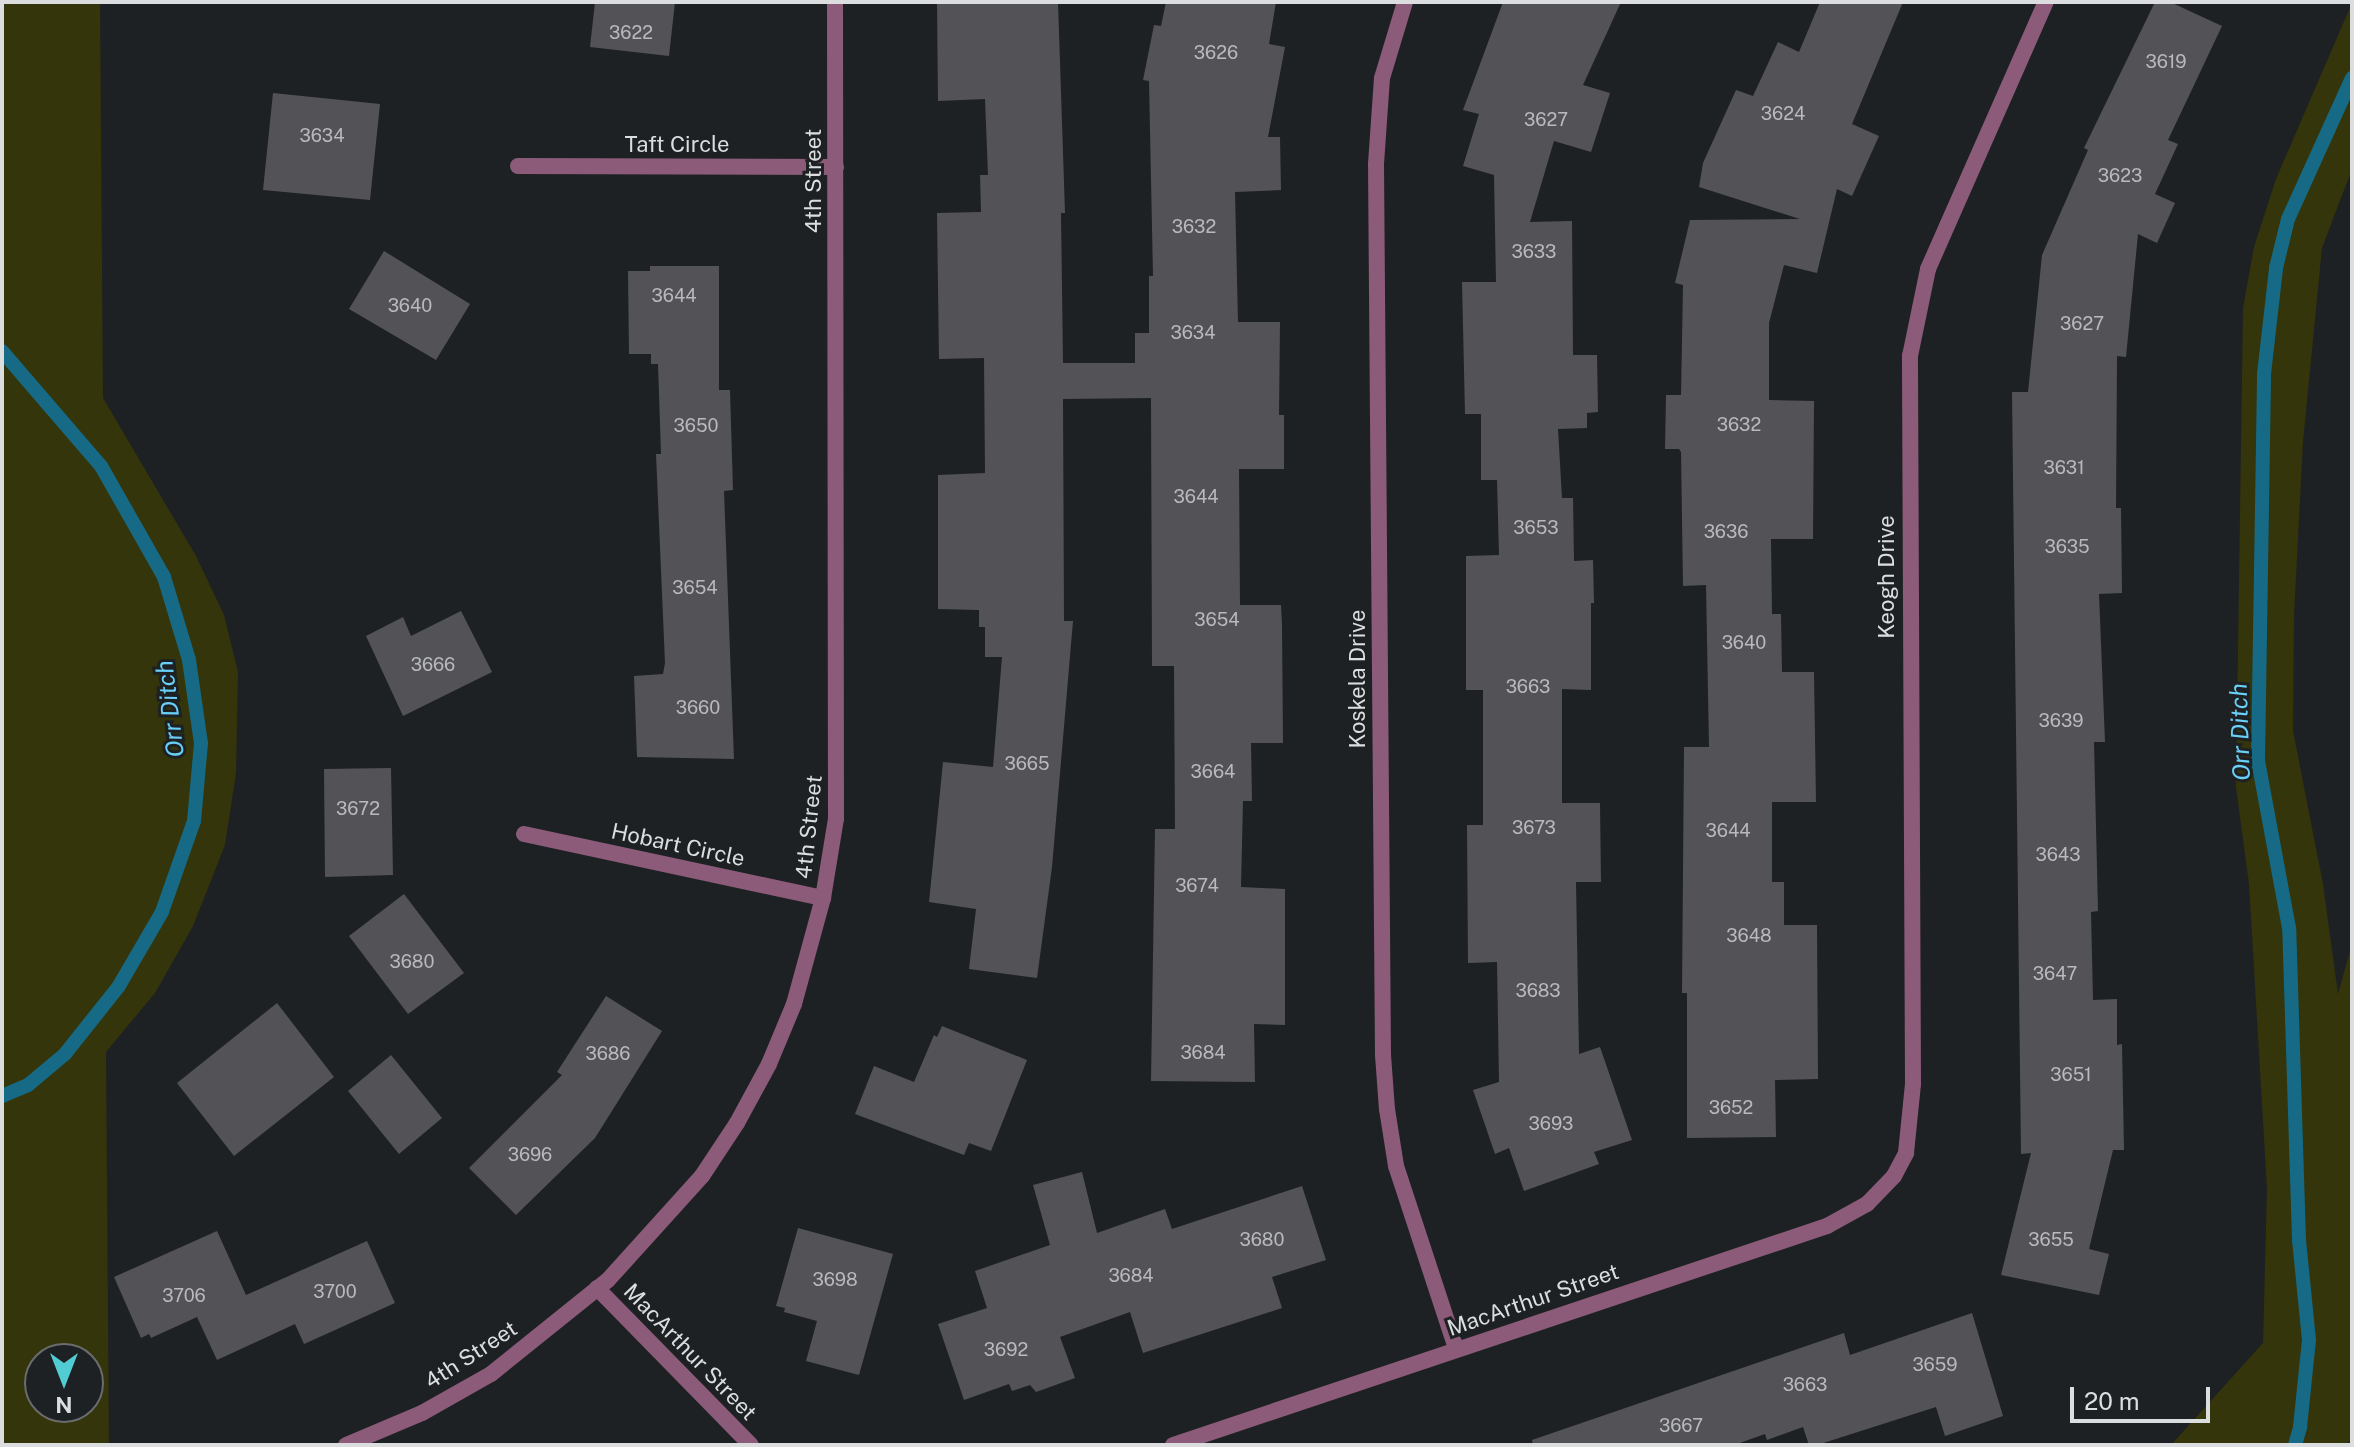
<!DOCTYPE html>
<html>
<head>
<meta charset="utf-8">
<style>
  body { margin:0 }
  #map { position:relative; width:2354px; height:1447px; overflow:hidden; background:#1e2123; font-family:"Public Sans",sans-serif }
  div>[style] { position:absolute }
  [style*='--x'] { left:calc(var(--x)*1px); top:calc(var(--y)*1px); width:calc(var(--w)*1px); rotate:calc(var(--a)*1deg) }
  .green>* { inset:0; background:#34350b }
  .stream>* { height:14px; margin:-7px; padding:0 7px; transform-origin:7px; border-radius:7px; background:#166a86 }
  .building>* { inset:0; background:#535357 }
  .minor>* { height:16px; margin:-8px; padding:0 8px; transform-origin:8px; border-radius:8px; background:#8b5b79 }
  span { translate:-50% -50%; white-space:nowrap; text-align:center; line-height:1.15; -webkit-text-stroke:6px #1e2123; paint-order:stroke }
  .number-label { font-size:18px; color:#b9babd }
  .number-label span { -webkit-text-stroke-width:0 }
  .street-label { font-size:22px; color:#dbdddf }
  .water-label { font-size:24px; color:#69d0f8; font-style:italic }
  .frame { position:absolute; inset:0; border:4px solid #dbdddf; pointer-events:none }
  .north { position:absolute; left:24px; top:1343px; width:80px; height:80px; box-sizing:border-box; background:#1e2123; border:2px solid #6a6c6e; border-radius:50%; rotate:180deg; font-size:22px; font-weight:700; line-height:32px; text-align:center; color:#dbdddf }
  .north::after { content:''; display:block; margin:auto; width:28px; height:36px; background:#51ccd2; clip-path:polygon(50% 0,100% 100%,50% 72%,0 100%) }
  .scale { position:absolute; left:2070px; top:1387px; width:140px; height:36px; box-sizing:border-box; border:4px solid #dbdddf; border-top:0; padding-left:10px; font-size:24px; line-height:28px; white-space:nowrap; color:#dbdddf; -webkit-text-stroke:6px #1e2123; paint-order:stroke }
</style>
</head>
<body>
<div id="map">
  <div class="green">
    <div style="clip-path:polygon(evenodd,2px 2px,100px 2px,103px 398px,196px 556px,224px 615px,238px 672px,236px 773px,225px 845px,193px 926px,155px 993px,106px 1052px,109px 1445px,2px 1445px,2px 2px,88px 1359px,88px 1407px,40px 1407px,40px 1359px,88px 1359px)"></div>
    <div style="clip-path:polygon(2352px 3px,2352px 169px,2322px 248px,2303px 442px,2294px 615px,2293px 731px,2323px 884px,2338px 994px,2352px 944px,2352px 1437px,2347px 1445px,2171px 1445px,2263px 1343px,2267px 1189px,2249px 884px,2236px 787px,2243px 308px,2254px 247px,2276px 179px)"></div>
  </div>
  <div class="stream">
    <div style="--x:2;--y:351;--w:152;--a:49.3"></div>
    <div style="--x:101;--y:466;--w:128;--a:60.4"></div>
    <div style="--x:164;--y:577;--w:87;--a:73.2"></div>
    <div style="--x:189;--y:660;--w:84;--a:81.8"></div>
    <div style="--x:201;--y:743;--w:78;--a:95.1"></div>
    <div style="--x:194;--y:821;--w:96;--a:109.4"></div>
    <div style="--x:162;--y:912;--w:86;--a:120.2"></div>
    <div style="--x:119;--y:986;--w:87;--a:128.5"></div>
    <div style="--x:65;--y:1054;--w:48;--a:140"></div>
    <div style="--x:28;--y:1085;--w:28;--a:157"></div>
    <div style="--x:2295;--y:1445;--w:19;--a:-74"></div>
    <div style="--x:2300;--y:1427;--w:87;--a:-84.1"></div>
    <div style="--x:2309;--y:1340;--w:100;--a:-95.7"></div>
    <div style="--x:2299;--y:1240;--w:312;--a:-91.8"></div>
    <div style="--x:2289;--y:928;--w:170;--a:-100.5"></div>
    <div style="--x:2258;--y:761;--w:387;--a:-89.1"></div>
    <div style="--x:2264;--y:374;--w:107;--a:-83.5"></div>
    <div style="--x:2276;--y:268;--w:50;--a:-76.2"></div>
    <div style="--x:2288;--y:219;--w:155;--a:-65.6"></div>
  </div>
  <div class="building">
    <div style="clip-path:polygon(595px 2px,675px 2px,669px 56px,590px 47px)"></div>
    <div style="clip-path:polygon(937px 2px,1058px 2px,1065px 213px,1061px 213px,1063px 363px,1135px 363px,1135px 333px,1149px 333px,1149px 276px,1153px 276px,1149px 81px,1143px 80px,1154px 25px,1161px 26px,1166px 2px,1276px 2px,1269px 44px,1285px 47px,1268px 137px,1280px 137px,1281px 190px,1235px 192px,1238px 322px,1280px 322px,1279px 415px,1284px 415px,1284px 469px,1239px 469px,1240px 605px,1281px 605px,1282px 625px,1283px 743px,1251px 743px,1252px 801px,1243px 801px,1241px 887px,1285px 889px,1285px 1025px,1254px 1024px,1255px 1082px,1151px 1081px,1155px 829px,1175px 829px,1174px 666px,1152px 666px,1151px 398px,1063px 399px,1064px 621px,1073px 621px,1052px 867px,1037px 978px,969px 969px,976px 909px,929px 902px,943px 762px,993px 767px,1002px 657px,985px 657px,985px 627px,979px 627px,979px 610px,938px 609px,938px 475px,985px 473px,984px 358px,939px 359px,937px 213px,981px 212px,980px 175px,988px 175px,985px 99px,938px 101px)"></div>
    <div style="clip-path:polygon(1503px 2px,1621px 2px,1583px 85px,1610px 93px,1591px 152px,1554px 141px,1530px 222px,1572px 221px,1573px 355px,1597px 355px,1598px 412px,1587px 413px,1587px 428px,1558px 429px,1562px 498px,1573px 498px,1574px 561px,1593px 560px,1594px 603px,1591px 603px,1591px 690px,1562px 689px,1562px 803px,1600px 803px,1601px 882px,1576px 882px,1579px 1054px,1600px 1047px,1632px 1140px,1594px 1152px,1599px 1164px,1524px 1191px,1509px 1148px,1495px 1154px,1473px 1090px,1499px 1082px,1497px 962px,1468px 963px,1467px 825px,1483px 825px,1483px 690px,1466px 690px,1466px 556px,1499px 555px,1497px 480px,1481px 480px,1481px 414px,1465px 414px,1462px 282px,1496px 282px,1494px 175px,1463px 166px,1479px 114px,1463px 110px)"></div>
    <div style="clip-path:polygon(1820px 2px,1903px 2px,1852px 124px,1879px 136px,1852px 196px,1837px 189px,1817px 273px,1784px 265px,1769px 323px,1769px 400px,1814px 401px,1813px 539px,1771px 539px,1772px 614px,1781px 614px,1782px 672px,1814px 672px,1816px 802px,1772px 802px,1772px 882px,1784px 882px,1784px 925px,1817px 925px,1818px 1079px,1775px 1080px,1776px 1137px,1687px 1138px,1687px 993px,1682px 993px,1684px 747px,1709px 747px,1706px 585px,1683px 586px,1681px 452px,1679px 449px,1665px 449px,1666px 395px,1681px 395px,1683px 285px,1675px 283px,1690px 220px,1800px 219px,1699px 187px,1703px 163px,1736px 90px,1753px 96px,1778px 42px,1799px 52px)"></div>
    <div style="clip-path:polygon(2155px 2px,2170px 2px,2222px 26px,2168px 140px,2178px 144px,2155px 194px,2175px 203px,2157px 243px,2138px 234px,2126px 357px,2117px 356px,2116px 508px,2121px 508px,2122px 593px,2099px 594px,2105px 742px,2094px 742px,2098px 911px,2091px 912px,2093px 1000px,2117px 999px,2117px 1045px,2122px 1044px,2124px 1150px,2113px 1150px,2089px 1249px,2109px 1254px,2099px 1295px,2001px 1275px,2031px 1153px,2021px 1154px,2012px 392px,2028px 392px,2042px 255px,2088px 150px,2084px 148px)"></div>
    <div style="clip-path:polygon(273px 93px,380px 104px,370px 200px,263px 190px)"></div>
    <div style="clip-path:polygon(384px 251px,470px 304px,436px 360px,349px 309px)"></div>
    <div style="clip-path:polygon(650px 266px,719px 266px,719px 390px,730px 390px,733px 490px,724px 491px,734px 759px,637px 757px,634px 676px,663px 674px,665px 663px,656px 454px,661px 454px,658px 364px,651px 364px,651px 354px,629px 354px,628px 271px,650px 271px)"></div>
    <div style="clip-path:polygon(461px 611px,492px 672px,403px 716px,366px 636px,403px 617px,411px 636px)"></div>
    <div style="clip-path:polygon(391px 768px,393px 875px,325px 877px,324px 769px)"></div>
    <div style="clip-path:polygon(404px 894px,464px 973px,408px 1014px,349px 936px)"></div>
    <div style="clip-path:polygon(606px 996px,662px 1031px,595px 1138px,516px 1215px,469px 1168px,562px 1075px,557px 1072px)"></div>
    <div style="clip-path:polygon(277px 1003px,334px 1077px,234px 1156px,177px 1083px)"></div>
    <div style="clip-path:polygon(942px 1026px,1027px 1060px,991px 1151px,969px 1143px,964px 1155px,855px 1114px,874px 1066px,914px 1082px,934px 1035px,937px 1037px)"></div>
    <div style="clip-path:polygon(391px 1055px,442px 1118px,399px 1154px,348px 1091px)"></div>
    <div style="clip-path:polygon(1082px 1172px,1097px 1233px,1165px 1209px,1172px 1229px,1302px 1186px,1326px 1260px,1272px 1277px,1282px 1308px,1143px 1353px,1130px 1312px,1060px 1337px,1075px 1378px,1036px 1392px,1030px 1385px,1012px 1391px,1009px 1384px,964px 1400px,938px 1324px,987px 1308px,975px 1271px,1050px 1245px,1033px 1185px)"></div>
    <div style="clip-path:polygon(798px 1228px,893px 1254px,859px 1375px,806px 1361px,817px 1321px,784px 1312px,785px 1308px,776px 1306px)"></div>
    <div style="clip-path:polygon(217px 1231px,246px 1295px,367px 1241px,395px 1303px,304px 1344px,295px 1324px,217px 1360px,197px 1317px,151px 1338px,149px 1334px,141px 1338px,114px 1277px)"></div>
    <div style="clip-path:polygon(1972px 1313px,2003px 1416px,1945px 1436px,1936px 1407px,1817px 1445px,1809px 1445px,1803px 1427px,1767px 1440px,1765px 1434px,1734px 1445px,1533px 1445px,1532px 1440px,1844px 1333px,1850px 1355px)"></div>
  </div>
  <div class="minor">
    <div style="--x:1405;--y:2;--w:79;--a:106.8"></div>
    <div style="--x:1382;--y:78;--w:86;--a:94"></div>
    <div style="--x:1376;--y:164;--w:891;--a:89.55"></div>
    <div style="--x:1383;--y:1055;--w:54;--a:85.8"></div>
    <div style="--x:1387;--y:1109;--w:58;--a:81"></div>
    <div style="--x:1396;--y:1166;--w:193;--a:71.8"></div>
    <div style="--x:518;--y:166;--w:318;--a:0.2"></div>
    <div style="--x:524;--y:834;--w:306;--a:12.1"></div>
    <div style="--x:597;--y:1288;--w:220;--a:45.6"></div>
    <div style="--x:346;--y:1445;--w:82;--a:-22.8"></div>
    <div style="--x:422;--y:1413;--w:79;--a:-29.5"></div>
    <div style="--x:491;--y:1374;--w:150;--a:-38.8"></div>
    <div style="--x:608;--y:1280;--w:140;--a:-47.9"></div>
    <div style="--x:702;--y:1176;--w:64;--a:-56.6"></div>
    <div style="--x:737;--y:1123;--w:67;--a:-61.5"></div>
    <div style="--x:769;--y:1064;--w:65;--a:-67.4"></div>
    <div style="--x:794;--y:1004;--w:110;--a:-74.7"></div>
    <div style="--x:823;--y:898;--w:80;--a:-80.7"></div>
    <div style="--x:836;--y:819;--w:817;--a:-90.07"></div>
    <div style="--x:1173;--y:1445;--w:690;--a:-18.51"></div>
    <div style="--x:1827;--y:1226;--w:46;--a:-28.8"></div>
    <div style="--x:1867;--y:1204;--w:39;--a:-46"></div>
    <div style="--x:1894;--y:1176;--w:26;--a:-62"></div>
    <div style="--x:1906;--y:1153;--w:69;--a:-84.2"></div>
    <div style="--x:1913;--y:1084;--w:728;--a:-90.24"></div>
    <div style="--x:1910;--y:356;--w:89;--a:-78.3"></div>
    <div style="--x:1928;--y:269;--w:292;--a:-66.2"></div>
  </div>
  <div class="number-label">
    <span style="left:631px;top:33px">3622</span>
    <span style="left:1216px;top:53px">3626</span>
    <span style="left:2166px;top:62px">3619</span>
    <span style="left:1783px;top:114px">3624</span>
    <span style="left:1546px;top:120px">3627</span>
    <span style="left:322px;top:136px">3634</span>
    <span style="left:2120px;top:176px">3623</span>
    <span style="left:1194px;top:227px">3632</span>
    <span style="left:1534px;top:252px">3633</span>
    <span style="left:674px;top:296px">3644</span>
    <span style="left:410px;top:306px">3640</span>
    <span style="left:2082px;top:324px">3627</span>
    <span style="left:1193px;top:333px">3634</span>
    <span style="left:1739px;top:425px">3632</span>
    <span style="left:696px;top:426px">3650</span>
    <span style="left:2064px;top:468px">3631</span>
    <span style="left:1196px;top:497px">3644</span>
    <span style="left:1536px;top:528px">3653</span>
    <span style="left:1726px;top:532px">3636</span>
    <span style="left:2067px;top:547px">3635</span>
    <span style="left:695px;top:588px">3654</span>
    <span style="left:1217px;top:620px">3654</span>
    <span style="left:1744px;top:643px">3640</span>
    <span style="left:433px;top:665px">3666</span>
    <span style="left:1528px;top:687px">3663</span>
    <span style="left:698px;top:708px">3660</span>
    <span style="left:2061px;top:721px">3639</span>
    <span style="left:1027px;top:764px">3665</span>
    <span style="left:1213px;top:772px">3664</span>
    <span style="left:358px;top:809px">3672</span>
    <span style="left:1534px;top:828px">3673</span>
    <span style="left:1728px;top:831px">3644</span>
    <span style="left:2058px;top:855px">3643</span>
    <span style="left:1197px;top:886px">3674</span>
    <span style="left:1749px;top:936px">3648</span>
    <span style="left:412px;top:962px">3680</span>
    <span style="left:2055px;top:974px">3647</span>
    <span style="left:1538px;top:991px">3683</span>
    <span style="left:1203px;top:1053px">3684</span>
    <span style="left:608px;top:1054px">3686</span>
    <span style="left:2071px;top:1075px">3651</span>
    <span style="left:1731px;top:1108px">3652</span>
    <span style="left:1551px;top:1124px">3693</span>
    <span style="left:530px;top:1155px">3696</span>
    <span style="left:1262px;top:1240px">3680</span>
    <span style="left:2051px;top:1240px">3655</span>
    <span style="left:1131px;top:1276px">3684</span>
    <span style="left:835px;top:1280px">3698</span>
    <span style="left:335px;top:1292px">3700</span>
    <span style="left:184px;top:1296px">3706</span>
    <span style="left:1006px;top:1350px">3692</span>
    <span style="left:1935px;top:1365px">3659</span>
    <span style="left:1805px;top:1385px">3663</span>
    <span style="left:1681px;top:1426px">3667</span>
  </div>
  <div class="street-label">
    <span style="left:677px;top:145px">Taft Circle</span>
    <span style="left:814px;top:181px;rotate:-90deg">4th Street</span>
    <span style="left:1887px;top:577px;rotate:-90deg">Keogh Drive</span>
    <span style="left:1358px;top:679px;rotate:-90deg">Koskela Drive</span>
    <span style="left:809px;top:827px;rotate:-84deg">4th Street</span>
    <span style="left:678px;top:845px;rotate:12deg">Hobart Circle</span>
    <span style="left:1533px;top:1300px;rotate:-19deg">MacArthur Street</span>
    <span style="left:690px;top:1352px;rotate:46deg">MacArthur Street</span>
    <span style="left:471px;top:1355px;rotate:-33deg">4th Street</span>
  </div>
  <div class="water-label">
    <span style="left:170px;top:709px;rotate:-97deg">Orr Ditch</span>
    <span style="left:2240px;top:732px;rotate:-92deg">Orr Ditch</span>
  </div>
  <div class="frame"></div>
  <div class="north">N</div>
  <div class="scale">20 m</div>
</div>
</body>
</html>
